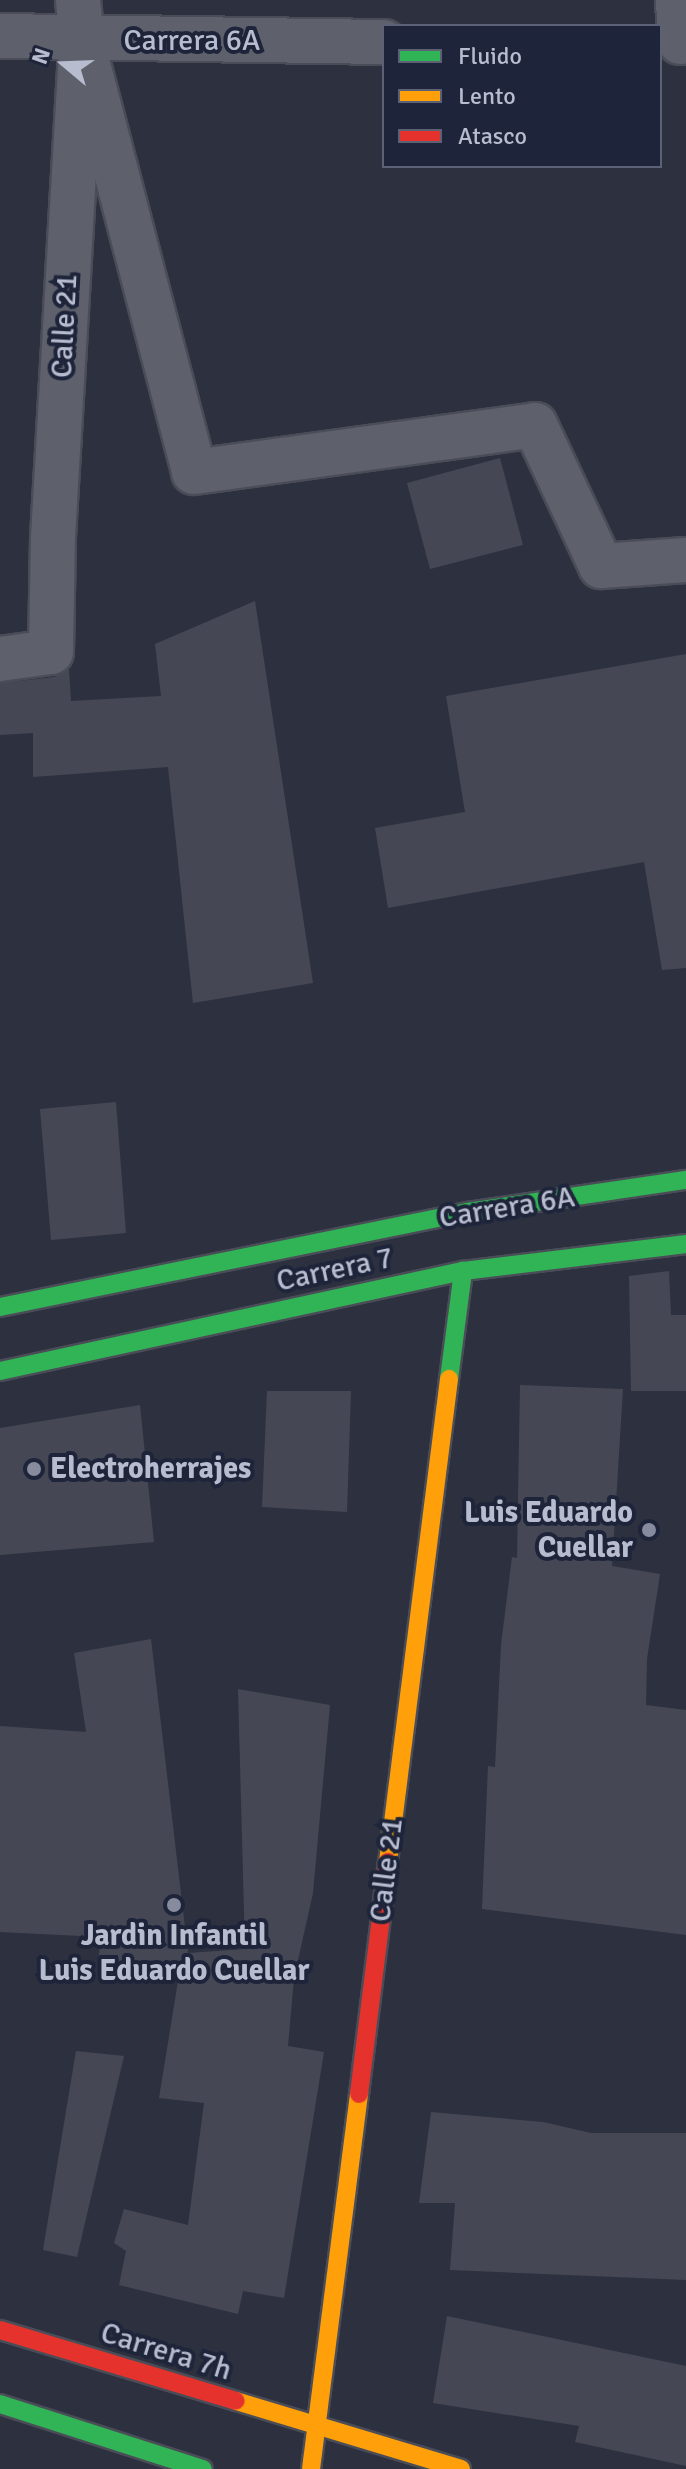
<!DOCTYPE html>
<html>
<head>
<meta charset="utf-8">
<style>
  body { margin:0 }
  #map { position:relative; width:686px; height:2469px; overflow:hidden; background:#2d313f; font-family:Signika,sans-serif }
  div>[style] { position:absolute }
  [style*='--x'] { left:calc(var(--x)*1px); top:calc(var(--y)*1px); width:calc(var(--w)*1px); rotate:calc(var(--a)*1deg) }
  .building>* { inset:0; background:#454854 }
  .roads { filter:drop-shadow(2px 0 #4a4d57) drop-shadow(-2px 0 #4a4d57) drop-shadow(0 2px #4a4d57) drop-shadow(0 -2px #4a4d57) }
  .street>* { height:44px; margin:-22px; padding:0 22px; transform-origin:22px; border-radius:22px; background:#5e606c }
  .fast>* { height:18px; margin:-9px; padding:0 9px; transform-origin:9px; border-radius:9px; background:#30b455 }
  .slow>* { height:18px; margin:-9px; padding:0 9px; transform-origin:9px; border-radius:9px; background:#ff9f0a }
  .jam>* { height:18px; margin:-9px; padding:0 9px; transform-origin:9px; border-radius:9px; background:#e5322d }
  .dots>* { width:22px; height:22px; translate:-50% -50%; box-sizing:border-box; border:4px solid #1e253b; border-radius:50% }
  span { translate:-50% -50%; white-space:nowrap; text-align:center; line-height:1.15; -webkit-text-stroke:8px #1e253b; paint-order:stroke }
  .street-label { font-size:30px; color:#b8bccf }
  .poi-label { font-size:30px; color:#b8bccf; font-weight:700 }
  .left { translate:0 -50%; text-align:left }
  .right { translate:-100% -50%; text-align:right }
  .legend { position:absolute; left:382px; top:24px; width:280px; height:144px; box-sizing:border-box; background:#1e253b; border:2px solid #5c6176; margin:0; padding:10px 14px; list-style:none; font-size:24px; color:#b8bccf }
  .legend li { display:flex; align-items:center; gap:16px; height:40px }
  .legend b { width:40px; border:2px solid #5c6176 }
  .north { position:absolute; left:24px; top:24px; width:80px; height:80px; -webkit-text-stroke:6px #1e253b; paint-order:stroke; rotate:289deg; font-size:22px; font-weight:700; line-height:32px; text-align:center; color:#b8bccf }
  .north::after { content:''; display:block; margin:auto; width:28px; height:36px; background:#b8bccf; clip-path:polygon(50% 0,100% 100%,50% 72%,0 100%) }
</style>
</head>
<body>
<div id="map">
  <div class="building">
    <div style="clip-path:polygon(500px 458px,523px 545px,430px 569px,407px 483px)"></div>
    <div style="clip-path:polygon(255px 601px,313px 983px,193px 1003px,168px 767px,33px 777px,33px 733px,0 735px,0 683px,54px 677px,69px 669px,71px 701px,161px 696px,155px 644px)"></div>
    <div style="clip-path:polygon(686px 654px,686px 968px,662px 970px,644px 862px,388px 908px,375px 828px,465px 812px,446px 696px)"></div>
    <div style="clip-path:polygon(116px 1102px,126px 1233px,51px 1240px,40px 1109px)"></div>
    <div style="clip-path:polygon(669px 1271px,671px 1315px,686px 1315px,686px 1391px,631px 1391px,629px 1276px)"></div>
    <div style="clip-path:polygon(520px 1385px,623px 1389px,612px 1566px,660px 1574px,647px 1659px,646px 1705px,686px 1710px,686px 1935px,482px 1909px,488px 1766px,495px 1767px,501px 1645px,512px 1557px,517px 1558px)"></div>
    <div style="clip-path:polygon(267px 1391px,351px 1391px,347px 1512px,262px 1507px)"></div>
    <div style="clip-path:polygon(140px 1405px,154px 1542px,0 1555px,0 1428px)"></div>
    <div style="clip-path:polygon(151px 1639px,188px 1953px,245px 1949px,238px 1689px,330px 1705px,313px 1893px,294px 1978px,288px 2046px,324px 2052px,284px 2298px,243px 2291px,238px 2314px,119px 2285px,126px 2251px,114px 2243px,124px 2209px,188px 2225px,204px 2103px,159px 2098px,180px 1969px,98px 1963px,101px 1937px,0 1932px,0 1726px,86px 1732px,74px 1653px)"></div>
    <div style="clip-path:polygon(76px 2051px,124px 2056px,77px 2257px,43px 2250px)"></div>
    <div style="clip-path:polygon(431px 2112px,543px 2122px,591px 2133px,686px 2133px,686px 2280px,450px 2270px,455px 2203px,419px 2203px)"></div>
    <div style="clip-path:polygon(447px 2316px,686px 2366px,686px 2466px,575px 2442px,579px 2426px,433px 2403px)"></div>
  </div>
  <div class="roads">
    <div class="street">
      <div style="--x:678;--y:0;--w:42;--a:87.3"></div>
      <div style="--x:0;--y:36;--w:384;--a:0.9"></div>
      <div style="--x:82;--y:41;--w:445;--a:75.4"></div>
      <div style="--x:194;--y:472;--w:344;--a:-7.8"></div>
      <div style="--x:535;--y:425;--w:156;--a:64.9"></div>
      <div style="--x:601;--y:566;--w:85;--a:-4"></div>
      <div style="--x:0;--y:659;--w:51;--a:-7.8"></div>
      <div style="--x:51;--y:652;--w:115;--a:-89"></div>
      <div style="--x:53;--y:537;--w:497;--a:-86.7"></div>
      <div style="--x:82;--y:41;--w:41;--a:-95.6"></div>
    </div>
    <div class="fast">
      <div style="--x:0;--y:1307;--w:478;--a:-11.5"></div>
      <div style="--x:468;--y:1212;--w:220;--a:-8.4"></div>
      <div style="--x:0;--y:1371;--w:474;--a:-12.2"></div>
      <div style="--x:463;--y:1271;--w:225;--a:-6.9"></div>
      <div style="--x:449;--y:1379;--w:109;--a:-82.6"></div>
      <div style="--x:0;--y:2404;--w:213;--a:17.8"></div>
    </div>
    <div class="slow">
      <div style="--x:388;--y:1862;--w:487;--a:-82.8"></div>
      <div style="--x:236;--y:2401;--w:235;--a:16.8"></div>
      <div style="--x:311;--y:2469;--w:378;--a:-82.7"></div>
    </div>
    <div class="jam">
      <div style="--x:359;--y:2094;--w:234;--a:-82.9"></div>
      <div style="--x:0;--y:2330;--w:246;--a:16.7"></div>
    </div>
  </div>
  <div class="dots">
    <div style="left:34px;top:1469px;background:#878b9d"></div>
    <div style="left:649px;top:1530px;background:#878b9d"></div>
    <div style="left:174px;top:1905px;background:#878b9d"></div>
  </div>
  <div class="street-label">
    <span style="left:192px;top:41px">Carrera 6A</span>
    <span style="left:65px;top:326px;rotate:-87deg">Calle 21</span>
    <span style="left:507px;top:1208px;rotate:-9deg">Carrera 6A</span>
    <span style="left:335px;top:1270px;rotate:-12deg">Carrera 7</span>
    <span style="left:387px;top:1870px;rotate:-83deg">Calle 21</span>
    <span style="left:166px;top:2352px;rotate:17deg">Carrera 7h</span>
  </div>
  <div class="poi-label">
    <span class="left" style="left:50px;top:1469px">Electroherrajes</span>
    <span class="right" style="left:633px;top:1530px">Luis Eduardo<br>Cuellar</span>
    <span style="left:174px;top:1953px">Jardin Infantil<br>Luis Eduardo Cuellar</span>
  </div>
  <ul class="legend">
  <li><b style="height:10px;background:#30b455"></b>Fluido</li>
  <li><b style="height:10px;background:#ff9f0a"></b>Lento</li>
  <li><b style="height:10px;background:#e5322d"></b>Atasco</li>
  </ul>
  <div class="north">N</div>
</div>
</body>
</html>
